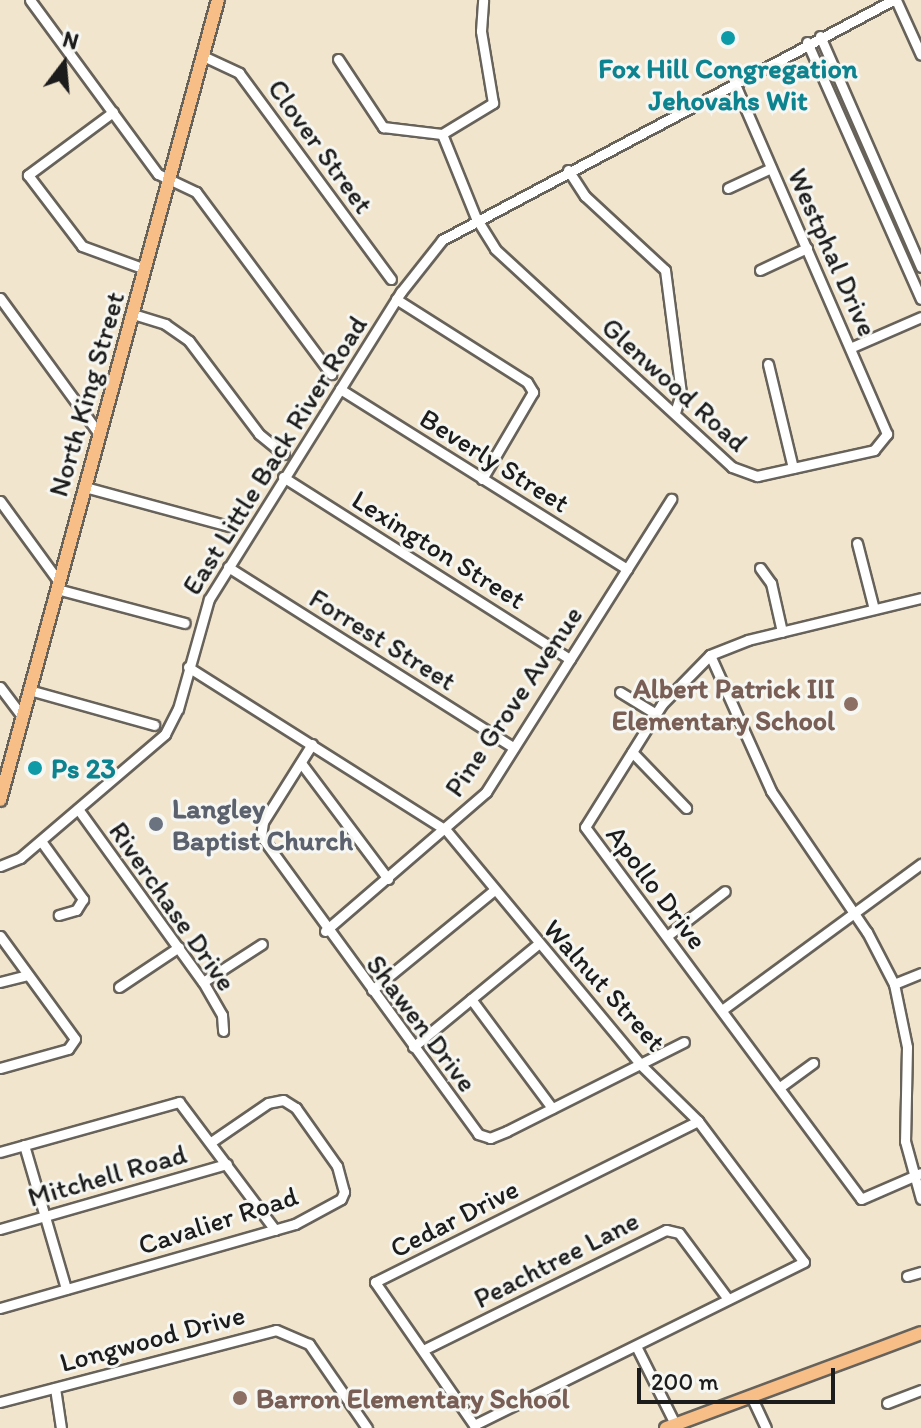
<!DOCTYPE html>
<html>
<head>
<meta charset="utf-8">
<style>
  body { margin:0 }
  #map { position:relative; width:921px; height:1428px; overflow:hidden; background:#f2e5cd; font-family:Itim,sans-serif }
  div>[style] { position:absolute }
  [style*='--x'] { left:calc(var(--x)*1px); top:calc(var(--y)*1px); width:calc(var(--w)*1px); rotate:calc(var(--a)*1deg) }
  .roads { filter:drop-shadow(2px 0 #67625a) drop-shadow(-2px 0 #67625a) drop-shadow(0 2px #67625a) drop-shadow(0 -2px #67625a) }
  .minor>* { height:9px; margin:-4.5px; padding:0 4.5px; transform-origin:4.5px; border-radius:4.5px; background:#fff }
  .major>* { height:12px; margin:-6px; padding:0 6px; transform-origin:6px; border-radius:6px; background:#f7be88 }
  .dots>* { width:22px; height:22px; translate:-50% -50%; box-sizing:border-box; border:4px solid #f6f6f2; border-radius:50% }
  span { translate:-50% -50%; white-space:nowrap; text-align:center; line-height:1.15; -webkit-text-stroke:6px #f6f6f2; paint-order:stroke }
  .culture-label { font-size:28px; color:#0d838f; font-weight:700 }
  .left { translate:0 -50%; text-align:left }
  .street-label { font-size:28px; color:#1c1c1c }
  .education-label { font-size:28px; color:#785e54; font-weight:700 }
  .right { translate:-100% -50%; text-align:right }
  .worship-label { font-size:28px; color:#5b616d; font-weight:700 }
  .north { position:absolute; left:24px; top:24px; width:80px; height:80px; -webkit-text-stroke:6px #f6f6f2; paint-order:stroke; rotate:16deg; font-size:22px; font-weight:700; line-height:32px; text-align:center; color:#1c1c1c }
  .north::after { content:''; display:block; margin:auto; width:28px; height:36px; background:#1c1c1c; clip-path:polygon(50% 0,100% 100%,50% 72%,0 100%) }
  .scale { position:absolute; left:637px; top:1368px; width:198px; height:36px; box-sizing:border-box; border:4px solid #1c1c1c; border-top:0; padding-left:10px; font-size:24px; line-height:28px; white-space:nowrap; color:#1c1c1c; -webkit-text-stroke:6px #f6f6f2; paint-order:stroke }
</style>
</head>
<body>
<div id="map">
  <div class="roads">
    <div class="minor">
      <div style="--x:30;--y:0;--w:216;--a:53.7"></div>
      <div style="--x:158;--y:174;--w:42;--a:25.3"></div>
      <div style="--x:196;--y:192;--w:227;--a:53.4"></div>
      <div style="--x:896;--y:0;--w:60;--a:65.6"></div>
      <div style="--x:820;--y:36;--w:252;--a:66.4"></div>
      <div style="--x:807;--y:42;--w:281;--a:66.1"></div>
      <div style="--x:203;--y:56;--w:40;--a:25"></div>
      <div style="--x:239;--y:73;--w:256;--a:53.6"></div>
      <div style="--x:338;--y:59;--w:82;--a:56.5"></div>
      <div style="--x:383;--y:127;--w:59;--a:6.8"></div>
      <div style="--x:442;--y:134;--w:91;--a:68"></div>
      <div style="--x:476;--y:218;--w:36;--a:58"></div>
      <div style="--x:495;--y:249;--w:322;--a:42.6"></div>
      <div style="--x:732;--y:467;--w:27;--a:20"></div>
      <div style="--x:757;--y:476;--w:120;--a:-12.5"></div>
      <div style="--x:874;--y:450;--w:21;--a:-51"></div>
      <div style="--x:887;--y:434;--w:384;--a:-113.5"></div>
      <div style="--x:113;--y:112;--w:106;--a:143.5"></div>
      <div style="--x:28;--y:175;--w:89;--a:52.7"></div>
      <div style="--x:82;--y:246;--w:67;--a:20.1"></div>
      <div style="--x:442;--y:134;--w:60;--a:-31.3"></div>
      <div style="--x:493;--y:103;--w:73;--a:-99.5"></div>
      <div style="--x:481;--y:31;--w:31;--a:-86"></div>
      <div style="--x:568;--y:170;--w:31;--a:57"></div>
      <div style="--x:585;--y:196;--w:109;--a:42.8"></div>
      <div style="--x:665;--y:270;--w:124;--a:82.6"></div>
      <div style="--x:681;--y:393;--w:21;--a:107"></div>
      <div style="--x:728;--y:188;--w:47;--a:-24.9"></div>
      <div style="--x:760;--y:270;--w:52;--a:-25.1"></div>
      <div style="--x:0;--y:298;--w:168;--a:53.9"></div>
      <div style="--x:396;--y:299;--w:155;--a:32.4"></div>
      <div style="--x:527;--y:382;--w:12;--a:59"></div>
      <div style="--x:533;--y:392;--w:101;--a:120.4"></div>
      <div style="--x:133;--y:314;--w:34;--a:17"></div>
      <div style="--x:165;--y:324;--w:29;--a:35"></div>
      <div style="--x:189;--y:341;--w:116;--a:53"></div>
      <div style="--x:259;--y:434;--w:32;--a:39"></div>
      <div style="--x:852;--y:347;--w:75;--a:-23.5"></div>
      <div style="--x:768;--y:364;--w:107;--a:76.5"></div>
      <div style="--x:340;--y:389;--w:339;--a:32.1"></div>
      <div style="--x:283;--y:477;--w:340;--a:32.4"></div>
      <div style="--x:85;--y:487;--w:149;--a:15.2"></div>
      <div style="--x:0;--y:501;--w:100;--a:53.9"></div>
      <div style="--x:857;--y:543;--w:68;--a:75.6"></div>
      <div style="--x:228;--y:567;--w:338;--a:32.3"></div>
      <div style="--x:760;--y:568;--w:19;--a:54"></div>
      <div style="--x:771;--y:583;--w:50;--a:77.3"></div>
      <div style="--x:57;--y:589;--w:132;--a:14.9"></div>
      <div style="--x:921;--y:598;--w:178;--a:166.4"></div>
      <div style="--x:748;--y:640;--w:41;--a:158.5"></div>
      <div style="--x:710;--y:655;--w:69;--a:134.4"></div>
      <div style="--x:662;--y:704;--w:145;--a:122"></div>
      <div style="--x:585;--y:827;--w:463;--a:53.4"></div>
      <div style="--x:861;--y:1199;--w:65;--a:-23.4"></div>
      <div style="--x:710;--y:655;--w:149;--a:65.8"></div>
      <div style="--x:771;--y:791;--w:171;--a:55.8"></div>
      <div style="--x:867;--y:932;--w:59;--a:62.6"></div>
      <div style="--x:894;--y:984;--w:64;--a:78.3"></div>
      <div style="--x:907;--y:1047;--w:94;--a:91.2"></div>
      <div style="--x:905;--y:1141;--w:60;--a:74.6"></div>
      <div style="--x:188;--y:667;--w:305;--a:32.3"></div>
      <div style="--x:446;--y:830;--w:305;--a:50.3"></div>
      <div style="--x:641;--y:1065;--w:80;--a:44.5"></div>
      <div style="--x:698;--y:1121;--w:176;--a:53.1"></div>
      <div style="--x:804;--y:1262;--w:368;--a:153.7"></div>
      <div style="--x:474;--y:1425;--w:174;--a:-124.7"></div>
      <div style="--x:375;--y:1282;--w:361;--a:-26.5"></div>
      <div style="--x:0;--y:687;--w:36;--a:53"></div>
      <div style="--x:29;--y:690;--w:130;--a:15.6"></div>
      <div style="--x:620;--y:692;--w:42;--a:31.4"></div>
      <div style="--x:312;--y:744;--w:92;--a:122.1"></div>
      <div style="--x:263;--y:822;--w:14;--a:98"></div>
      <div style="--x:261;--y:836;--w:369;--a:53.9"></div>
      <div style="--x:478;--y:1134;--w:13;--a:18"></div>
      <div style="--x:490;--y:1138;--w:18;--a:-22"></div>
      <div style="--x:507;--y:1131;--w:198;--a:-26.7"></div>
      <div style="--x:632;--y:752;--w:78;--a:46"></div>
      <div style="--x:301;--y:763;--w:145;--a:53.1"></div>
      <div style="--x:78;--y:809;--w:213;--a:54.2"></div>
      <div style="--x:203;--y:982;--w:38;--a:60"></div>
      <div style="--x:222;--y:1015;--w:16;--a:86"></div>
      <div style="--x:41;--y:841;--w:72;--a:54.1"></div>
      <div style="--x:83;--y:899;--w:13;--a:122"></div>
      <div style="--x:76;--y:910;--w:18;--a:164"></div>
      <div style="--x:0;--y:866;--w:22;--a:-22"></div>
      <div style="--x:20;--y:858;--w:191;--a:-40.5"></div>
      <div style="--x:165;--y:734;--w:28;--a:-63"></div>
      <div style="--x:178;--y:709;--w:114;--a:-74.3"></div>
      <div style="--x:209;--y:599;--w:362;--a:-58"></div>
      <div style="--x:401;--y:292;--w:66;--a:-51.7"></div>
      <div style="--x:442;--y:240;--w:511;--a:-28.02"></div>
      <div style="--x:325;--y:931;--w:213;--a:-40.8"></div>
      <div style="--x:486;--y:792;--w:347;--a:-57.7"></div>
      <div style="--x:0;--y:936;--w:127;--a:53.9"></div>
      <div style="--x:75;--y:1039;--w:12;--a:125"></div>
      <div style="--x:68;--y:1049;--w:71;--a:164.4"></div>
      <div style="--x:667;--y:936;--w:73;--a:-37.8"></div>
      <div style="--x:0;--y:982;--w:29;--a:-14"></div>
      <div style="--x:203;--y:982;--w:70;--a:-32.8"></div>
      <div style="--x:894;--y:984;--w:29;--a:-22"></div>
      <div style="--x:119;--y:987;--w:72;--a:-33.7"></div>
      <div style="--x:372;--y:990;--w:156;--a:-39.3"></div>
      <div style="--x:471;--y:999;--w:136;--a:53.4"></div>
      <div style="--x:722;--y:1010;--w:247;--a:-36.3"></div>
      <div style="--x:413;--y:1047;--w:162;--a:-39.5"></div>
      <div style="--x:780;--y:1087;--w:41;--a:-36"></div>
      <div style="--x:24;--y:1145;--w:150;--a:73.7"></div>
      <div style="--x:0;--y:1152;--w:186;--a:-15.6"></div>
      <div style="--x:179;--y:1102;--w:160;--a:53.1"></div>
      <div style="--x:0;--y:1229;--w:236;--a:-16"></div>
      <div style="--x:907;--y:1276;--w:15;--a:-16"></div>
      <div style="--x:0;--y:1308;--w:307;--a:-15.9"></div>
      <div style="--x:295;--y:1224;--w:52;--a:-28.5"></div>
      <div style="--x:341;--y:1199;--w:8;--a:-67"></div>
      <div style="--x:344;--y:1192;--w:27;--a:-105"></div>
      <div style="--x:337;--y:1166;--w:71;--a:-125.3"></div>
      <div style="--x:296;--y:1108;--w:15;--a:-148"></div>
      <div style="--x:283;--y:1100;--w:15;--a:169"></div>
      <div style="--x:268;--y:1103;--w:69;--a:145.6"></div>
      <div style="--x:636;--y:1346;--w:87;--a:63.4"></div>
      <div style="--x:423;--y:1350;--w:271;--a:-26.3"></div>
      <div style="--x:666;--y:1230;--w:13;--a:13"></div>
      <div style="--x:679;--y:1233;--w:82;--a:53.4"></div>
      <div style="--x:55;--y:1388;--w:40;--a:81.5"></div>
      <div style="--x:751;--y:1396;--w:35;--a:65"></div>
      <div style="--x:0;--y:1402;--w:285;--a:-14.6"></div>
      <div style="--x:276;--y:1330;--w:36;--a:23"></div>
      <div style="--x:309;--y:1344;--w:102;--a:55.4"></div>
      <div style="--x:887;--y:1403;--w:36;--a:-21"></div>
    </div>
    <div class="major">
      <div style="--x:0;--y:800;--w:829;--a:-74.76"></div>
      <div style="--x:666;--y:1428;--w:272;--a:-20.4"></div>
    </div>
  </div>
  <div class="dots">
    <div style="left:728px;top:38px;background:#0f9aa8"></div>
    <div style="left:851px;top:704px;background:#8d6e63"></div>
    <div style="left:35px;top:768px;background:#0f9aa8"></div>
    <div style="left:156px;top:824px;background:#6b7280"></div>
    <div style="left:240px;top:1398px;background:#8d6e63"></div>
  </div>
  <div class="culture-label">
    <span style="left:728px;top:84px">Fox Hill Congregation<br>Jehovahs Wit</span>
    <span class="left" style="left:51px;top:768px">Ps 23</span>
  </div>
  <div class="street-label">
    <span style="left:321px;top:146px;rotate:54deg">Clover Street</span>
    <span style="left:833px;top:252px;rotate:66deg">Westphal Drive</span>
    <span style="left:675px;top:384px;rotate:42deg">Glenwood Road</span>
    <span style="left:86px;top:394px;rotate:-74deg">North King Street</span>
    <span style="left:274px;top:455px;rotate:-58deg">East Little Back River Road</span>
    <span style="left:495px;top:460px;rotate:32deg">Beverly Street</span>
    <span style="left:439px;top:549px;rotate:32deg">Lexington Street</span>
    <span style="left:383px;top:639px;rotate:32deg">Forrest Street</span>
    <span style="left:513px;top:701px;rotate:-56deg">Pine Grove Avenue</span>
    <span style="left:657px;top:887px;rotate:53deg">Apollo Drive</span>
    <span style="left:173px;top:906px;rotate:55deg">Riverchase Drive</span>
    <span style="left:605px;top:985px;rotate:48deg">Walnut Street</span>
    <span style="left:422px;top:1023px;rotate:53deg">Shawen Drive</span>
    <span style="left:107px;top:1175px;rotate:-16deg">Mitchell Road</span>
    <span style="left:454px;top:1218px;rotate:-27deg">Cedar Drive</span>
    <span style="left:218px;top:1220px;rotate:-18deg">Cavalier Road</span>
    <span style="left:556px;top:1259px;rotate:-27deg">Peachtree Lane</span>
    <span style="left:152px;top:1338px;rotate:-15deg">Longwood Drive</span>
  </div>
  <div class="education-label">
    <span class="right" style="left:835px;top:704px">Albert Patrick III<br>Elementary School</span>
    <span class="left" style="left:256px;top:1398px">Barron Elementary School</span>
  </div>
  <div class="worship-label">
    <span class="left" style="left:172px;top:824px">Langley<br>Baptist Church</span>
  </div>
  <div class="north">N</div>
  <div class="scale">200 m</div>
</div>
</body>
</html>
